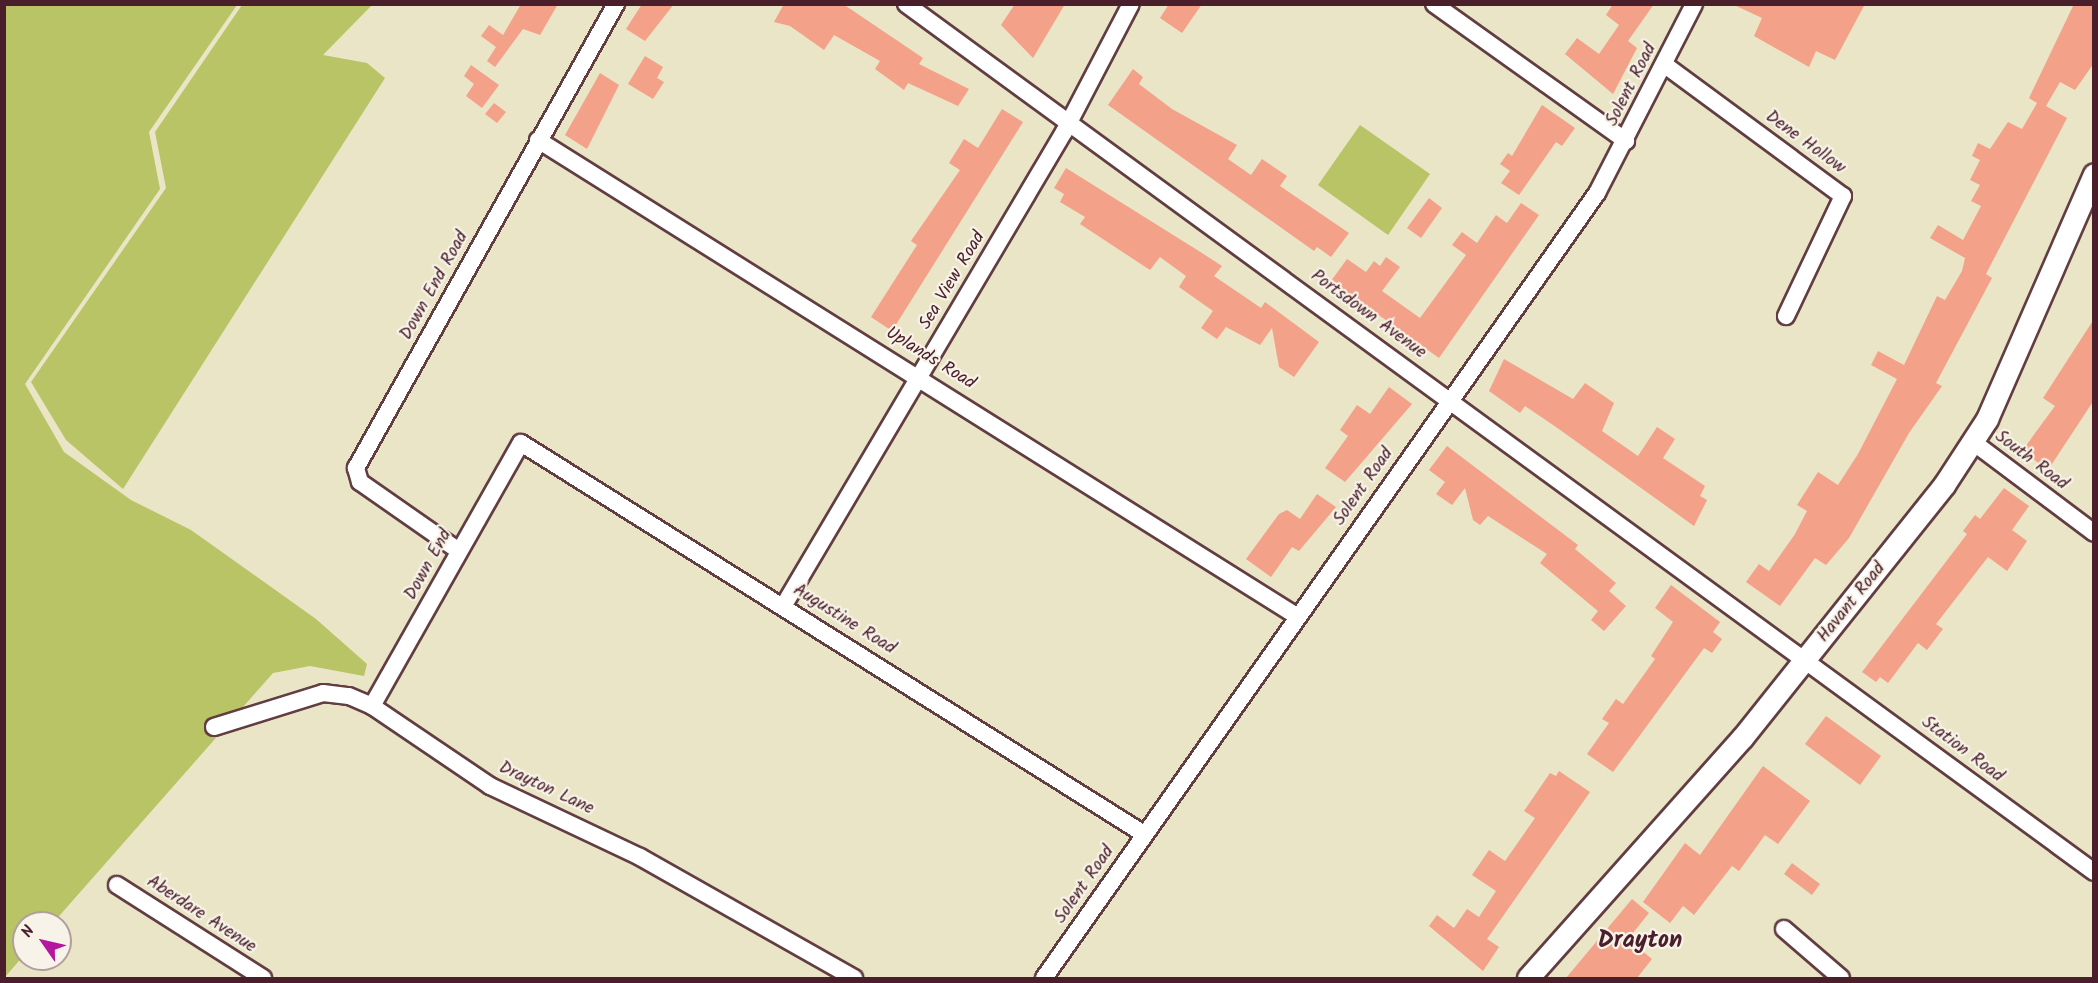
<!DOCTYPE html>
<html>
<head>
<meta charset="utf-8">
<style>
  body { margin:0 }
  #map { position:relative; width:2098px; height:983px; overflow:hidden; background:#eae5c7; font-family:Kalam,sans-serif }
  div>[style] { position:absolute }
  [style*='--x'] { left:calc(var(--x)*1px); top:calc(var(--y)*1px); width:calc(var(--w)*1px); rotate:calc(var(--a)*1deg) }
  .green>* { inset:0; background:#b8c465 }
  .building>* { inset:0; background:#f3a189 }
  .roads { filter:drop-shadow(2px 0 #623d42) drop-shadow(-2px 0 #623d42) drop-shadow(0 2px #623d42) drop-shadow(0 -2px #623d42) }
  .minor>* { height:16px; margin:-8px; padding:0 8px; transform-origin:8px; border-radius:8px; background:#fff }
  .tertiary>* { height:21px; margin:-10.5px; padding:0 10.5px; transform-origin:10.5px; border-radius:10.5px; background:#fff }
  span { translate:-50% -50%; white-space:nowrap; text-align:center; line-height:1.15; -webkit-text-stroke:4.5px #f7f3e8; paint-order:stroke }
  .street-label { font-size:18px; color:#4a1f2b }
  .district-label { font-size:24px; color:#4a1f2b; font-weight:700 }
  .frame { position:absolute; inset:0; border:6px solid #4a1f2b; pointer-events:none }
  .north { position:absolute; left:12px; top:911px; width:60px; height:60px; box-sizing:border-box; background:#f7f3e8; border:2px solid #b29e9c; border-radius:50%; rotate:304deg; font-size:16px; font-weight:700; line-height:24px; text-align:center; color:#4a1f2b }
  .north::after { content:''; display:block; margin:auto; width:21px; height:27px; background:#b5179e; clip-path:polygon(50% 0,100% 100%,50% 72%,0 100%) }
</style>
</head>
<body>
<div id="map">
  <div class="green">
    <div style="clip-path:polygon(5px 5px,237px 5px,149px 132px,160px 189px,25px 384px,64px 452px,131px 500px,191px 530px,316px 619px,367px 664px,364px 676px,310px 666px,273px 673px,53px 923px,24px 923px,24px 955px,5px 977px)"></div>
    <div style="clip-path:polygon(242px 5px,372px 5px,323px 55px,367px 63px,385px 78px,123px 489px,66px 440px,31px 382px,166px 188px,155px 132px)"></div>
    <div style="clip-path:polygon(1360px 125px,1430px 174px,1388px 235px,1318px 185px)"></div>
  </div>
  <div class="building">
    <div style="clip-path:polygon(521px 4px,558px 4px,540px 35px,523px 29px,495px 67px,487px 61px,496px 47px,481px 36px,489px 25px,503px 35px)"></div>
    <div style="clip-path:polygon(642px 4px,674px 4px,645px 41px,626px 29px)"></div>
    <div style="clip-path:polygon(784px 4px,843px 4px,923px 58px,919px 64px,969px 89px,958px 106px,908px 83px,904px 90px,875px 69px,880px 61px,834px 35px,824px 50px,790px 26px,774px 22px)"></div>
    <div style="clip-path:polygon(1015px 4px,1065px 4px,1033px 58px,1001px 25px)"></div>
    <div style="clip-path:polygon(1169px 4px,1202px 4px,1182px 33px,1160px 18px)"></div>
    <div style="clip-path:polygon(1613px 4px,1654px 4px,1628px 41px,1637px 48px,1613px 94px,1565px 54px,1577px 38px,1599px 54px,1619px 25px,1606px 15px)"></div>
    <div style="clip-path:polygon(1732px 4px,1865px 4px,1835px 60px,1816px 51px,1809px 67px,1754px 36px,1762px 18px)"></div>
    <div style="clip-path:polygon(2074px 4px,2094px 4px,2094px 63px,2075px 90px,2060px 82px,2046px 106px,2067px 118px,1986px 274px,1992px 278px,1936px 383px,1942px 386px,1909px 433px,1849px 538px,1826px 565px,1815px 558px,1780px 606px,1746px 582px,1759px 564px,1769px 571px,1795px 534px,1807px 511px,1797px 505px,1818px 472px,1838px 485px,1858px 454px,1897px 379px,1871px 365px,1878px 351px,1904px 365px,1937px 296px,1945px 300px,1962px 271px,1965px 258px,1930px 238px,1938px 225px,1963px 240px,1981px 206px,1971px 201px,1980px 185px,1970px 180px,1980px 160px,1972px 156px,1978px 143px,1990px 149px,2008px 122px,2022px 129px,2037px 103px,2029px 98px)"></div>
    <div style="clip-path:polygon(645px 56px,663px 67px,657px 78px,664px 82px,653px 99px,628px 84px)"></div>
    <div style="clip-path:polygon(471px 65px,499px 85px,482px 108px,466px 96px,474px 84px,464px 76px)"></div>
    <div style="clip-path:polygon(1133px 69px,1143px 77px,1139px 84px,1172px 109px,1237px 145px,1228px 159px,1251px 175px,1262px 159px,1287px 176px,1280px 186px,1349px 233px,1331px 257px,1317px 247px,1314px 251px,1108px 105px)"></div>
    <div style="clip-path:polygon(600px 73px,619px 85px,587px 149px,565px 135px)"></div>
    <div style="clip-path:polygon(494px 103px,506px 112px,497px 123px,485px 114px)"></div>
    <div style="clip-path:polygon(1542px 105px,1575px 128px,1562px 146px,1556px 142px,1519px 195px,1501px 183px,1510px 171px,1500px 164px,1508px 153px,1512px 156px)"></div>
    <div style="clip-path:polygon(1002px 109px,1023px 122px,892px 331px,871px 317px,917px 245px,911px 241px,960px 170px,949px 163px,964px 139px,978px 148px)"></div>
    <div style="clip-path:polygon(1066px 168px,1202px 253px,1222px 266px,1214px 276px,1261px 308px,1265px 302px,1319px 342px,1294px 377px,1279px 367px,1272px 328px,1260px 345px,1226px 327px,1217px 339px,1201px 328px,1213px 311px,1179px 287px,1186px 276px,1160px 257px,1150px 270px,1080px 224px,1085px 217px,1060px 202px,1064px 194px,1054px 188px)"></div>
    <div style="clip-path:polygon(1429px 198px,1442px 208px,1421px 238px,1407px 228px)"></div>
    <div style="clip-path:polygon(1521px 203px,1539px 215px,1439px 358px,1331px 281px,1347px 259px,1366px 272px,1374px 261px,1380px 266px,1386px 257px,1400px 267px,1382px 291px,1420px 318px,1466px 255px,1452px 245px,1462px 232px,1477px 243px,1496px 215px,1507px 223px)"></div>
    <div style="clip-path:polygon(2094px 319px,2094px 400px,2048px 470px,2022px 451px,2055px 406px,2043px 398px)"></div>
    <div style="clip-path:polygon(1504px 359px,1573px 399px,1585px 383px,1614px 403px,1602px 431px,1638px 456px,1657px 427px,1675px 439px,1663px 458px,1705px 486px,1700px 496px,1707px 500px,1694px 526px,1556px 427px,1525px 406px,1520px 413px,1489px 391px)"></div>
    <div style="clip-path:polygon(1389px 387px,1412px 404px,1345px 482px,1325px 468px,1348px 436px,1340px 430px,1357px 405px,1370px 414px)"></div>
    <div style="clip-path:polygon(1447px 446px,1578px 545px,1575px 549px,1616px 583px,1609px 591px,1626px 606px,1604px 631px,1591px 620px,1598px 611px,1540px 563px,1547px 554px,1488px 516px,1480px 525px,1473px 520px,1465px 488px,1452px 505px,1436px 494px,1445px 482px,1429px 470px)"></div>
    <div style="clip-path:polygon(2004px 488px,2029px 506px,2012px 530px,2027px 541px,2007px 571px,1988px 557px,1936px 624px,1943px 629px,1927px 650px,1918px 643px,1888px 683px,1880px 677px,1876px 682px,1862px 672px,1967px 534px,1963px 531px,1975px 515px,1980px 519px)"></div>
    <div style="clip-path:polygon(1317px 494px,1336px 507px,1299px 551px,1292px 547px,1271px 577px,1246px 559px,1279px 514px,1287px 510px,1300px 519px)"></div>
    <div style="clip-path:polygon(1671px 585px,1720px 622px,1713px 632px,1722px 639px,1712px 653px,1704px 648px,1613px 772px,1587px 754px,1609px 723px,1602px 719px,1616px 699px,1623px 704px,1655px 659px,1651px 656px,1673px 622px,1655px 608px)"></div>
    <div style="clip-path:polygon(1826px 716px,1881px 756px,1860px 785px,1805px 744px)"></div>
    <div style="clip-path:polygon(1763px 766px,1810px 801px,1778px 844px,1765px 835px,1739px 871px,1732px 866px,1694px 915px,1683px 906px,1670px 923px,1643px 902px,1685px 843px,1700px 855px)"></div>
    <div style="clip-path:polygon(1559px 771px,1590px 792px,1487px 939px,1499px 947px,1483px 971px,1429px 926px,1437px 915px,1454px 928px,1467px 909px,1479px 917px,1496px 891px,1472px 875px,1489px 850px,1505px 861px,1535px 818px,1524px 811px,1550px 773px,1556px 776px)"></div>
    <div style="clip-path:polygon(1792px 863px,1820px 884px,1812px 895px,1784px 874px)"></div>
    <div style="clip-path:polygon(1632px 899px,1649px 913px,1628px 939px,1652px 959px,1637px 978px,1566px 978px)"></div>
  </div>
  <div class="roads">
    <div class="minor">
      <div style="--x:906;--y:4;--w:1471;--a:36.15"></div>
      <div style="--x:1434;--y:4;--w:236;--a:35.5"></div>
      <div style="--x:1665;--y:65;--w:221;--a:36.4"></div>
      <div style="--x:1843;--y:196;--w:133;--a:115.4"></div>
      <div style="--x:538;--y:140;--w:897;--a:32.11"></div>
      <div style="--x:1973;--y:442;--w:151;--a:36.9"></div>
      <div style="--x:459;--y:551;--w:121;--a:-145.1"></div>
      <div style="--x:360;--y:482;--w:15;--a:-106"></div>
      <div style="--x:356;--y:468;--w:532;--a:-60.74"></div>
      <div style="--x:784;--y:605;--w:550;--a:-59.38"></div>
      <div style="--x:1064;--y:132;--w:144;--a:-62.4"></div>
      <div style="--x:372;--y:706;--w:302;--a:-60.5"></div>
      <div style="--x:521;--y:443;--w:736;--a:32.11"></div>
      <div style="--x:214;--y:727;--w:114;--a:-17.3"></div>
      <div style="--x:323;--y:693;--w:26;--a:7"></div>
      <div style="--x:349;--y:696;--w:25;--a:23"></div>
      <div style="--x:372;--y:706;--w:143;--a:34.1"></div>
      <div style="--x:490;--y:786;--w:166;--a:25.3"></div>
      <div style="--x:640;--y:857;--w:246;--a:29.5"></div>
      <div style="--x:117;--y:885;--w:173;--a:32.5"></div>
      <div style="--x:1784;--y:929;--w:75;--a:40.7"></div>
      <div style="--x:1044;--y:978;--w:960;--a:-54.84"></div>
      <div style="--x:1597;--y:193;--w:212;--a:-62.8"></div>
    </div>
    <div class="tertiary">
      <div style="--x:1528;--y:978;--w:322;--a:-48.3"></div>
      <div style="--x:1742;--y:738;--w:324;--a:-51.4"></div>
      <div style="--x:1944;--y:485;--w:79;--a:-56.9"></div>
      <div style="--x:1987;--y:419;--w:267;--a:-66.4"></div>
    </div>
  </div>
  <div class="street-label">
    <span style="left:1632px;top:85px;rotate:-63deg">Solent Road</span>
    <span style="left:1805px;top:143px;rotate:36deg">Dene Hollow</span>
    <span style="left:953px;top:281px;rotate:-59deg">Sea View Road</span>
    <span style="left:435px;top:286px;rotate:-61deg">Down End Road</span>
    <span style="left:1368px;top:315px;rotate:36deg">Portsdown Avenue</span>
    <span style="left:930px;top:359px;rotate:32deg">Uplands Road</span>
    <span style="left:2031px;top:461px;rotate:37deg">South Road</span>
    <span style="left:1364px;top:487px;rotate:-55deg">Solent Road</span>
    <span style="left:429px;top:565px;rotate:-61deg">Down End</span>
    <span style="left:1852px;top:603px;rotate:-51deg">Havant Road</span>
    <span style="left:844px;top:620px;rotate:32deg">Augustine Road</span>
    <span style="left:1962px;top:750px;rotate:37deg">Station Road</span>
    <span style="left:546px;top:789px;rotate:25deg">Drayton Lane</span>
    <span style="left:1085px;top:885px;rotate:-55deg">Solent Road</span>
    <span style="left:201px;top:915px;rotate:33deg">Aberdare Avenue</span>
  </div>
  <div class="district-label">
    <span style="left:1640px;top:941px">Drayton</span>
  </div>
  <div class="frame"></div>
  <div class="north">N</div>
</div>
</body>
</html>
